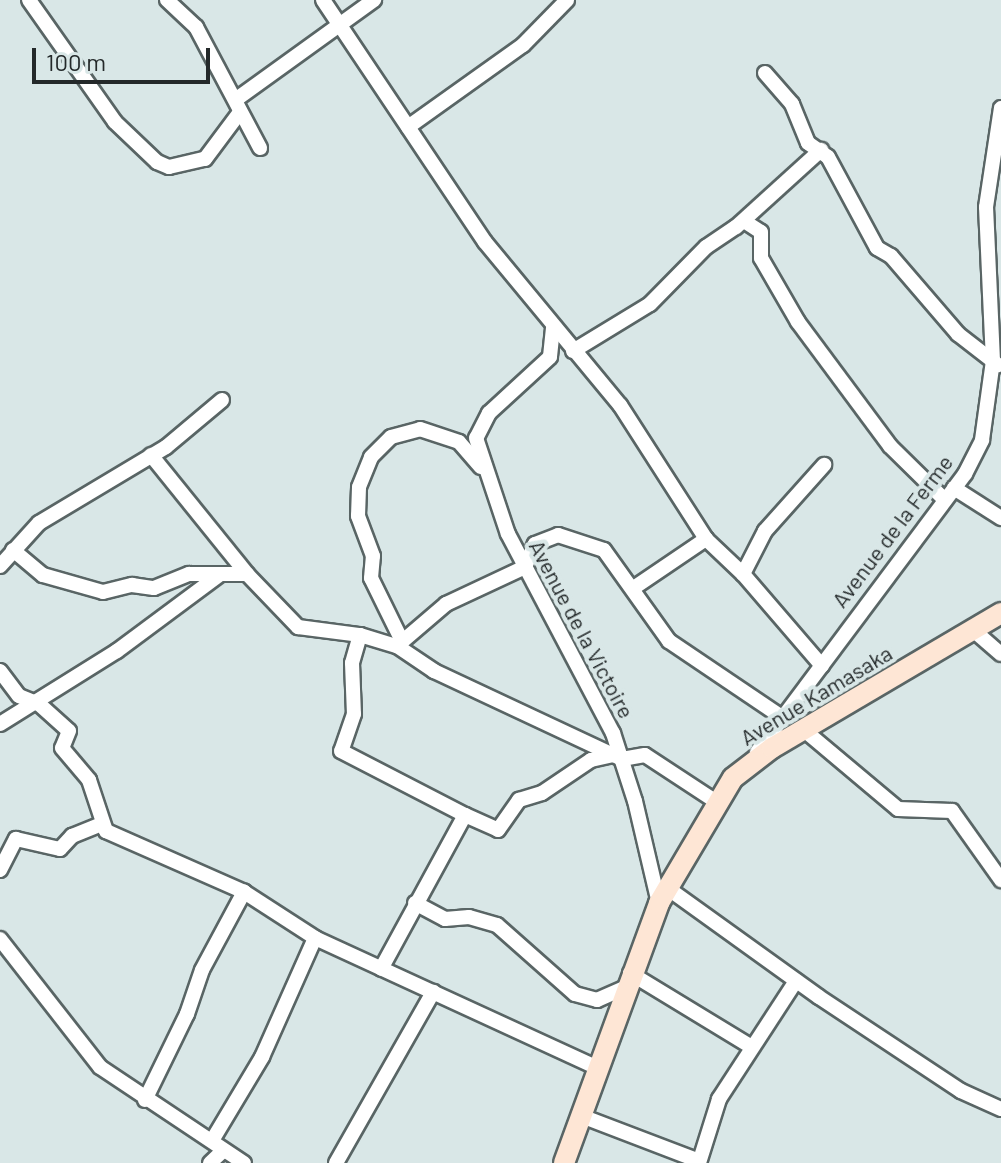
<!DOCTYPE html>
<html>
<head>
<meta charset="utf-8">
<style>
  body { margin:0 }
  #map { position:relative; width:1001px; height:1163px; overflow:hidden; background:#d9e7e7; font-family:Barlow,sans-serif }
  div>[style] { position:absolute }
  [style*='--x'] { left:calc(var(--x)*1px); top:calc(var(--y)*1px); width:calc(var(--w)*1px); rotate:calc(var(--a)*1deg) }
  .roads { filter:drop-shadow(2px 0 #596565) drop-shadow(-2px 0 #596565) drop-shadow(0 2px #596565) drop-shadow(0 -2px #596565) }
  .street>* { height:14px; margin:-7px; padding:0 7px; transform-origin:7px; border-radius:7px; background:#fff }
  .secondary>* { height:20px; margin:-10px; padding:0 10px; transform-origin:10px; border-radius:10px; background:#fee6d5 }
  span { translate:-50% -50%; white-space:nowrap; text-align:center; line-height:1.15; -webkit-text-stroke:8px #d9e7e7; paint-order:stroke }
  .street-label { font-size:22px; color:#24292a }
  .scale { position:absolute; left:32px; top:48px; width:178px; height:36px; box-sizing:border-box; border:4px solid #24292a; border-top:0; padding-left:10px; font-size:24px; line-height:28px; white-space:nowrap; color:#24292a; -webkit-text-stroke:6px #d9e7e7; paint-order:stroke }
</style>
</head>
<body>
<div id="map">
  <div class="roads">
    <div class="street">
      <div style="--x:29;--y:0;--w:149;--a:54.8"></div>
      <div style="--x:115;--y:122;--w:58;--a:43.6"></div>
      <div style="--x:157;--y:162;--w:13;--a:23"></div>
      <div style="--x:169;--y:167;--w:37;--a:-13"></div>
      <div style="--x:205;--y:159;--w:59;--a:-53.3"></div>
      <div style="--x:167;--y:0;--w:40;--a:43"></div>
      <div style="--x:196;--y:27;--w:137;--a:62.1"></div>
      <div style="--x:323;--y:0;--w:291;--a:56.2"></div>
      <div style="--x:485;--y:242;--w:212;--a:50.4"></div>
      <div style="--x:620;--y:405;--w:159;--a:57.3"></div>
      <div style="--x:706;--y:539;--w:51;--a:43.4"></div>
      <div style="--x:743;--y:574;--w:121;--a:49.3"></div>
      <div style="--x:765;--y:73;--w:41;--a:48.9"></div>
      <div style="--x:792;--y:104;--w:42;--a:67.7"></div>
      <div style="--x:808;--y:143;--w:24;--a:35"></div>
      <div style="--x:828;--y:157;--w:103;--a:61.7"></div>
      <div style="--x:877;--y:248;--w:16;--a:30"></div>
      <div style="--x:891;--y:256;--w:103;--a:49.3"></div>
      <div style="--x:958;--y:334;--w:51;--a:37.8"></div>
      <div style="--x:238;--y:98;--w:168;--a:-35.8"></div>
      <div style="--x:408;--y:127;--w:141;--a:-35.5"></div>
      <div style="--x:523;--y:45;--w:63;--a:-45.6"></div>
      <div style="--x:744;--y:221;--w:20;--a:33"></div>
      <div style="--x:761;--y:232;--w:26;--a:90"></div>
      <div style="--x:761;--y:258;--w:74;--a:60"></div>
      <div style="--x:798;--y:322;--w:154;--a:53.4"></div>
      <div style="--x:890;--y:446;--w:77;--a:44.5"></div>
      <div style="--x:553;--y:328;--w:29;--a:96"></div>
      <div style="--x:550;--y:357;--w:83;--a:137.4"></div>
      <div style="--x:489;--y:413;--w:28;--a:117"></div>
      <div style="--x:476;--y:438;--w:101;--a:71.6"></div>
      <div style="--x:508;--y:534;--w:225;--a:62.2"></div>
      <div style="--x:613;--y:733;--w:71;--a:72.1"></div>
      <div style="--x:635;--y:801;--w:105;--a:76.8"></div>
      <div style="--x:573;--y:351;--w:90;--a:-31.4"></div>
      <div style="--x:650;--y:304;--w:80;--a:-45.5"></div>
      <div style="--x:706;--y:247;--w:36;--a:-34"></div>
      <div style="--x:736;--y:227;--w:115;--a:-42.2"></div>
      <div style="--x:151;--y:455;--w:153;--a:51.1"></div>
      <div style="--x:247;--y:574;--w:74;--a:46.1"></div>
      <div style="--x:298;--y:627;--w:63;--a:7.4"></div>
      <div style="--x:360;--y:635;--w:39;--a:17"></div>
      <div style="--x:397;--y:646;--w:45;--a:34"></div>
      <div style="--x:434;--y:671;--w:208;--a:25.1"></div>
      <div style="--x:622;--y:759;--w:23;--a:-10"></div>
      <div style="--x:645;--y:755;--w:87;--a:33.3"></div>
      <div style="--x:954;--y:488;--w:56;--a:32.6"></div>
      <div style="--x:13;--y:550;--w:39;--a:40"></div>
      <div style="--x:43;--y:575;--w:62;--a:15.8"></div>
      <div style="--x:103;--y:592;--w:30;--a:-14"></div>
      <div style="--x:132;--y:585;--w:22;--a:8"></div>
      <div style="--x:154;--y:588;--w:38;--a:-22"></div>
      <div style="--x:189;--y:574;--w:58;--a:0"></div>
      <div style="--x:0;--y:566;--w:58;--a:-47.8"></div>
      <div style="--x:39;--y:523;--w:148;--a:-30.9"></div>
      <div style="--x:166;--y:447;--w:73;--a:-40"></div>
      <div style="--x:743;--y:574;--w:48;--a:-62.9"></div>
      <div style="--x:765;--y:531;--w:89;--a:-48.2"></div>
      <div style="--x:635;--y:587;--w:86;--a:-34.1"></div>
      <div style="--x:972;--y:629;--w:38;--a:41"></div>
      <div style="--x:360;--y:635;--w:29;--a:106"></div>
      <div style="--x:352;--y:663;--w:51;--a:87.8"></div>
      <div style="--x:354;--y:714;--w:39;--a:109"></div>
      <div style="--x:341;--y:751;--w:140;--a:27.3"></div>
      <div style="--x:465;--y:815;--w:175;--a:118.6"></div>
      <div style="--x:402;--y:641;--w:70;--a:-116.2"></div>
      <div style="--x:371;--y:578;--w:22;--a:-85"></div>
      <div style="--x:373;--y:556;--w:43;--a:-110.6"></div>
      <div style="--x:358;--y:516;--w:29;--a:-88"></div>
      <div style="--x:359;--y:487;--w:32;--a:-68"></div>
      <div style="--x:371;--y:457;--w:28;--a:-45"></div>
      <div style="--x:391;--y:437;--w:30;--a:-15"></div>
      <div style="--x:420;--y:429;--w:41;--a:18.4"></div>
      <div style="--x:459;--y:442;--w:33;--a:49"></div>
      <div style="--x:397;--y:646;--w:65;--a:-40.6"></div>
      <div style="--x:446;--y:604;--w:87;--a:-25.1"></div>
      <div style="--x:525;--y:567;--w:25;--a:-67"></div>
      <div style="--x:535;--y:544;--w:25;--a:-21"></div>
      <div style="--x:558;--y:535;--w:48;--a:18.1"></div>
      <div style="--x:604;--y:550;--w:112;--a:54.5"></div>
      <div style="--x:669;--y:641;--w:138;--a:34"></div>
      <div style="--x:0;--y:671;--w:31;--a:53"></div>
      <div style="--x:19;--y:696;--w:22;--a:22"></div>
      <div style="--x:39;--y:704;--w:40;--a:42"></div>
      <div style="--x:69;--y:731;--w:18;--a:112"></div>
      <div style="--x:62;--y:748;--w:42;--a:49.8"></div>
      <div style="--x:89;--y:780;--w:54;--a:71.6"></div>
      <div style="--x:106;--y:831;--w:151;--a:23.8"></div>
      <div style="--x:244;--y:892;--w:85;--a:32.9"></div>
      <div style="--x:315;--y:938;--w:311;--a:24.7"></div>
      <div style="--x:0;--y:724;--w:138;--a:-32"></div>
      <div style="--x:117;--y:651;--w:126;--a:-36.6"></div>
      <div style="--x:804;--y:730;--w:123;--a:40"></div>
      <div style="--x:898;--y:809;--w:54;--a:2.1"></div>
      <div style="--x:952;--y:811;--w:85;--a:54.6"></div>
      <div style="--x:757;--y:752;--w:347;--a:-53.2"></div>
      <div style="--x:965;--y:474;--w:38;--a:-63"></div>
      <div style="--x:982;--y:440;--w:80;--a:-82.1"></div>
      <div style="--x:993;--y:361;--w:154;--a:-92.6"></div>
      <div style="--x:986;--y:207;--w:100;--a:-81.4"></div>
      <div style="--x:465;--y:815;--w:36;--a:24"></div>
      <div style="--x:498;--y:830;--w:37;--a:-55"></div>
      <div style="--x:519;--y:800;--w:24;--a:-17"></div>
      <div style="--x:542;--y:793;--w:59;--a:-34"></div>
      <div style="--x:591;--y:760;--w:23;--a:-13"></div>
      <div style="--x:0;--y:870;--w:35;--a:-63"></div>
      <div style="--x:16;--y:839;--w:45;--a:12.8"></div>
      <div style="--x:60;--y:849;--w:18;--a:-47"></div>
      <div style="--x:72;--y:836;--w:32;--a:-22"></div>
      <div style="--x:666;--y:887;--w:188;--a:35.7"></div>
      <div style="--x:819;--y:997;--w:170;--a:33.5"></div>
      <div style="--x:961;--y:1091;--w:44;--a:24.2"></div>
      <div style="--x:415;--y:903;--w:34;--a:28"></div>
      <div style="--x:445;--y:919;--w:24;--a:-5"></div>
      <div style="--x:469;--y:917;--w:29;--a:16"></div>
      <div style="--x:497;--y:925;--w:104;--a:41.5"></div>
      <div style="--x:575;--y:994;--w:23;--a:15"></div>
      <div style="--x:597;--y:1000;--w:30;--a:-24"></div>
      <div style="--x:0;--y:939;--w:162;--a:52"></div>
      <div style="--x:100;--y:1067;--w:173;--a:33.7"></div>
      <div style="--x:630;--y:973;--w:140;--a:31.3"></div>
      <div style="--x:145;--y:1100;--w:96;--a:-64"></div>
      <div style="--x:187;--y:1014;--w:46;--a:-71.2"></div>
      <div style="--x:202;--y:970;--w:89;--a:-61.7"></div>
      <div style="--x:584;--y:1117;--w:123;--a:20.9"></div>
      <div style="--x:213;--y:1139;--w:96;--a:-59.1"></div>
      <div style="--x:262;--y:1057;--w:130;--a:-66"></div>
      <div style="--x:210;--y:1163;--w:18;--a:-43"></div>
      <div style="--x:336;--y:1163;--w:197;--a:-60.4"></div>
      <div style="--x:699;--y:1163;--w:67;--a:-72.6"></div>
      <div style="--x:719;--y:1099;--w:141;--a:-56.9"></div>
    </div>
    <div class="secondary">
      <div style="--x:564;--y:1163;--w:277;--a:-69.9"></div>
      <div style="--x:659;--y:903;--w:145;--a:-59.4"></div>
      <div style="--x:733;--y:778;--w:49;--a:-37.6"></div>
      <div style="--x:772;--y:748;--w:266;--a:-30.5"></div>
    </div>
  </div>
  <div class="street-label">
    <span style="left:892px;top:531px;rotate:-53deg">Avenue de la Ferme</span>
    <span style="left:582px;top:629px;rotate:62deg">Avenue de la Victoire</span>
    <span style="left:816px;top:695px;rotate:-31deg">Avenue Kamasaka</span>
  </div>
  <div class="scale">100 m</div>
</div>
</body>
</html>
